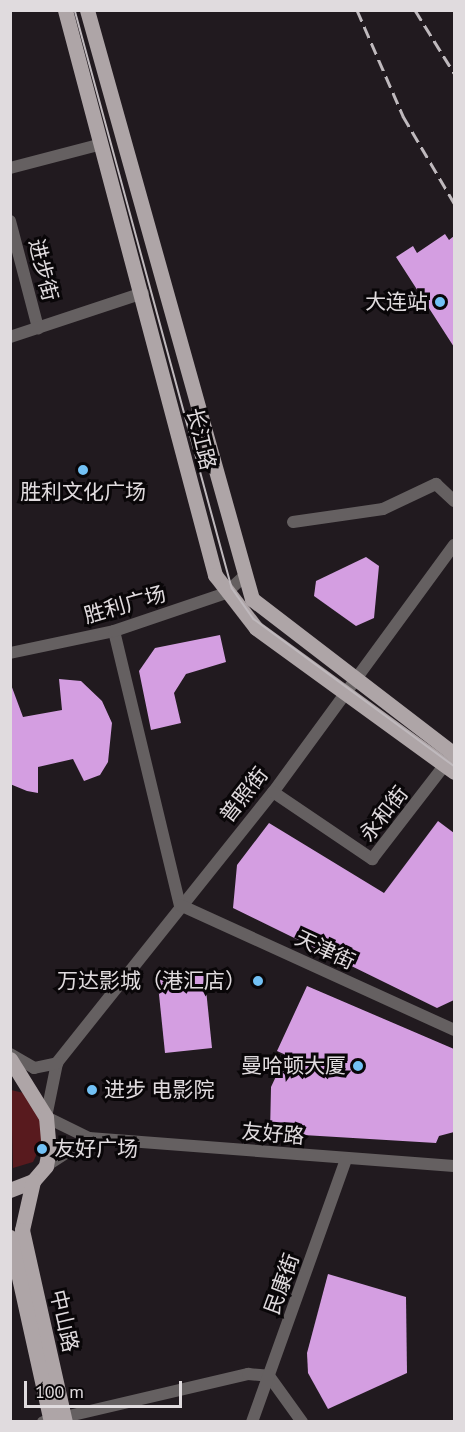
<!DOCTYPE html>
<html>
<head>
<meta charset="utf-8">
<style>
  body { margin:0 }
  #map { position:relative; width:465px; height:1432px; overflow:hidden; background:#211a1f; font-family:"PT Sans","Noto Sans SC",sans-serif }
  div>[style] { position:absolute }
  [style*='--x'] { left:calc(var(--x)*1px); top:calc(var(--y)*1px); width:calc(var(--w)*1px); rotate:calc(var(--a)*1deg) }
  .green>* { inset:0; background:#581a1e }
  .building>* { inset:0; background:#d49ee1 }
  .minor>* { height:12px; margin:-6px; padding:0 6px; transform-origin:6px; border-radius:6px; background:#656061 }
  .major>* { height:15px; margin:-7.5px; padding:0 7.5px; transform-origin:7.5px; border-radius:7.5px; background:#aea5a7 }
  .tram>* { height:1.5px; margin:-0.75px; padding:0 0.75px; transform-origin:0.75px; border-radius:0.75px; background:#bfb9bd }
  .rail>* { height:3px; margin-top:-1.5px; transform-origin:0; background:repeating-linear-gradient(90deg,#bfb9bd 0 12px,transparent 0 18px) }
  .dots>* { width:16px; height:16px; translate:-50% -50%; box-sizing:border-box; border:3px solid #090608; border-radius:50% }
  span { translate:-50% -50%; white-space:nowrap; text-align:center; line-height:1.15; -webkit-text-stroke:6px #090608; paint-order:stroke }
  .street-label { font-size:21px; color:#e0dbde }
  .poi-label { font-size:21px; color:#e0dbde }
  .right { translate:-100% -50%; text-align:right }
  .left { translate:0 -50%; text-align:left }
  .frame { position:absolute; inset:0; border:12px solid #e0dbde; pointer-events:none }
  .scale { position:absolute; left:24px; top:1381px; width:158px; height:27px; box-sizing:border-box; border:3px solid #e0dbde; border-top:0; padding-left:8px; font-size:18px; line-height:21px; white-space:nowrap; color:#e0dbde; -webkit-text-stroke:4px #090608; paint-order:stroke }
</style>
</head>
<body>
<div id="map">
  <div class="green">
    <div style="clip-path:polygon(11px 1090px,24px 1093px,39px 1113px,43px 1141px,33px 1162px,13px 1168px)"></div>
  </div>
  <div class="building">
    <div style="clip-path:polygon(445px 234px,449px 240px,454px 236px,454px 347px,396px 257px,413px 246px,417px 253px)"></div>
    <div style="clip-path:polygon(366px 557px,379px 566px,374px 618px,356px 626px,314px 596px,316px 581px)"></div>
    <div style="clip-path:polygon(220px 635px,226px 662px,186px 674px,174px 693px,181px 723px,151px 730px,139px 671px,155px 648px)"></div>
    <div style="clip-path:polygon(59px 679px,81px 681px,102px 701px,112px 723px,108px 762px,100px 775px,84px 781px,73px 759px,38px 767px,38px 793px,27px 791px,10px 784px,10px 682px,23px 717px,62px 710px)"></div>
    <div style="clip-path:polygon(438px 821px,454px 833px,454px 1000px,437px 1008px,233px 908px,237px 865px,269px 823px,384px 893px)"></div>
    <div style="clip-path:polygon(204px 970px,212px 1048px,165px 1053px,157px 975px)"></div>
    <div style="clip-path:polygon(307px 986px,454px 1049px,454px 1132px,439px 1136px,436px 1143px,270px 1133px,271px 1087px,286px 1055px,277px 1051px)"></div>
    <div style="clip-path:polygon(328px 1274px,406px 1297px,407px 1373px,328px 1409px,308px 1373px,307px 1353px)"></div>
  </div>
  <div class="minor">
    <div style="--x:10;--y:168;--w:95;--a:-14.6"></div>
    <div style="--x:10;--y:221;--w:111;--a:75.3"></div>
    <div style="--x:10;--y:337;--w:140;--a:-18.3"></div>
    <div style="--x:293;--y:522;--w:91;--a:-8.2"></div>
    <div style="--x:383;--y:509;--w:59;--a:-25.3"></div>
    <div style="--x:436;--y:484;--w:25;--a:43"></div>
    <div style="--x:454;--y:545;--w:306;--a:126.2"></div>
    <div style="--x:273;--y:792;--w:347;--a:128.6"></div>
    <div style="--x:57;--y:1063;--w:55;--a:101.5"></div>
    <div style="--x:46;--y:1117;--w:48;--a:26"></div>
    <div style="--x:89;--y:1138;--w:366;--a:4.4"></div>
    <div style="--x:114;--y:631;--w:282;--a:76.5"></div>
    <div style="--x:180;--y:905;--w:301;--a:24.5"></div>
    <div style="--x:10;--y:653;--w:106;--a:-11.9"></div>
    <div style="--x:114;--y:631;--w:118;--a:-18.7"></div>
    <div style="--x:226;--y:593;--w:23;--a:-43"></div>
    <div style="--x:273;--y:792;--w:120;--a:34.1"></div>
    <div style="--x:372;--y:859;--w:128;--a:-52.3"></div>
    <div style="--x:10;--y:1054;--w:28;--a:30"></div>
    <div style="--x:34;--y:1068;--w:24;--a:-12"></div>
    <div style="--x:46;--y:1166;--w:51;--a:-33.1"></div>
    <div style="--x:269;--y:1376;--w:57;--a:54.3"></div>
    <div style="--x:43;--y:1422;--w:211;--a:-13.2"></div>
    <div style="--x:248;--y:1374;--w:21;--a:5"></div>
    <div style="--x:252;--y:1422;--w:279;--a:-70.3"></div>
  </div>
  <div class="major">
    <div style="--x:65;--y:10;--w:585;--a:75.13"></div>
    <div style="--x:215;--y:575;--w:67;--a:52.3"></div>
    <div style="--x:256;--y:628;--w:245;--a:36"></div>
    <div style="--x:87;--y:10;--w:612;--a:74.35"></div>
    <div style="--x:252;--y:599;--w:255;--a:37.5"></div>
    <div style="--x:10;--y:1059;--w:68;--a:58.2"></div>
    <div style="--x:46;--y:1117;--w:33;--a:85"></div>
    <div style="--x:49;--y:1150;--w:16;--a:101"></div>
    <div style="--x:46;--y:1166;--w:20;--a:131"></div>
    <div style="--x:33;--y:1181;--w:25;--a:159"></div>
    <div style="--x:33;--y:1181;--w:50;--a:102.7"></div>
    <div style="--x:22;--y:1230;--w:197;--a:77.4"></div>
    <div style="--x:10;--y:1237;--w:189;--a:77.5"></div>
  </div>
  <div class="tram">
    <div style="--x:75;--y:10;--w:599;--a:74.8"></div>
    <div style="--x:232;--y:588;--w:38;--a:55"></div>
    <div style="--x:254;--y:619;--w:248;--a:36.3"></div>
  </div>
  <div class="rail">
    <div style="--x:357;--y:10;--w:116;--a:66.5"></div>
    <div style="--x:403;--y:116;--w:101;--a:59.6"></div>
    <div style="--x:415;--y:10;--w:74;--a:58.2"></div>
  </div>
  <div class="dots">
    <div style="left:440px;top:302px;background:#72c1f5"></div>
    <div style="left:83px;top:470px;background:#72c1f5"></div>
    <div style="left:258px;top:981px;background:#72c1f5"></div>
    <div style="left:358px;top:1066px;background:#72c1f5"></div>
    <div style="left:92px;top:1090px;background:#72c1f5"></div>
    <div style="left:42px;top:1149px;background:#72c1f5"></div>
  </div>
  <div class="street-label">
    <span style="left:43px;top:270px;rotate:76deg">进步街</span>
    <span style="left:201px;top:439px;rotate:76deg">长江路</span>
    <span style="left:125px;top:605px;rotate:-16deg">胜利广场</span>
    <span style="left:244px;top:795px;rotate:-52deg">普照街</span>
    <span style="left:384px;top:814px;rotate:-52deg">永和街</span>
    <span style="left:325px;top:950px;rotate:25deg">天津街</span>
    <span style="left:273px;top:1134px;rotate:5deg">友好路</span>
    <span style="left:282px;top:1284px;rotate:-70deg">民康街</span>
    <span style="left:64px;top:1321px;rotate:77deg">中山路</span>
  </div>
  <div class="poi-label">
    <span class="right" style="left:428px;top:302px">大连站</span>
    <span style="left:83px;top:492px">胜利文化广场</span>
    <span class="right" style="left:246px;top:981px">万达影城（港汇店）</span>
    <span class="right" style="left:346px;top:1066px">曼哈顿大厦</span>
    <span class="left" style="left:104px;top:1090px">进步 电影院</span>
    <span class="left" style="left:54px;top:1149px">友好广场</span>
  </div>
  <div class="frame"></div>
  <div class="scale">100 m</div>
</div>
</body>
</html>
